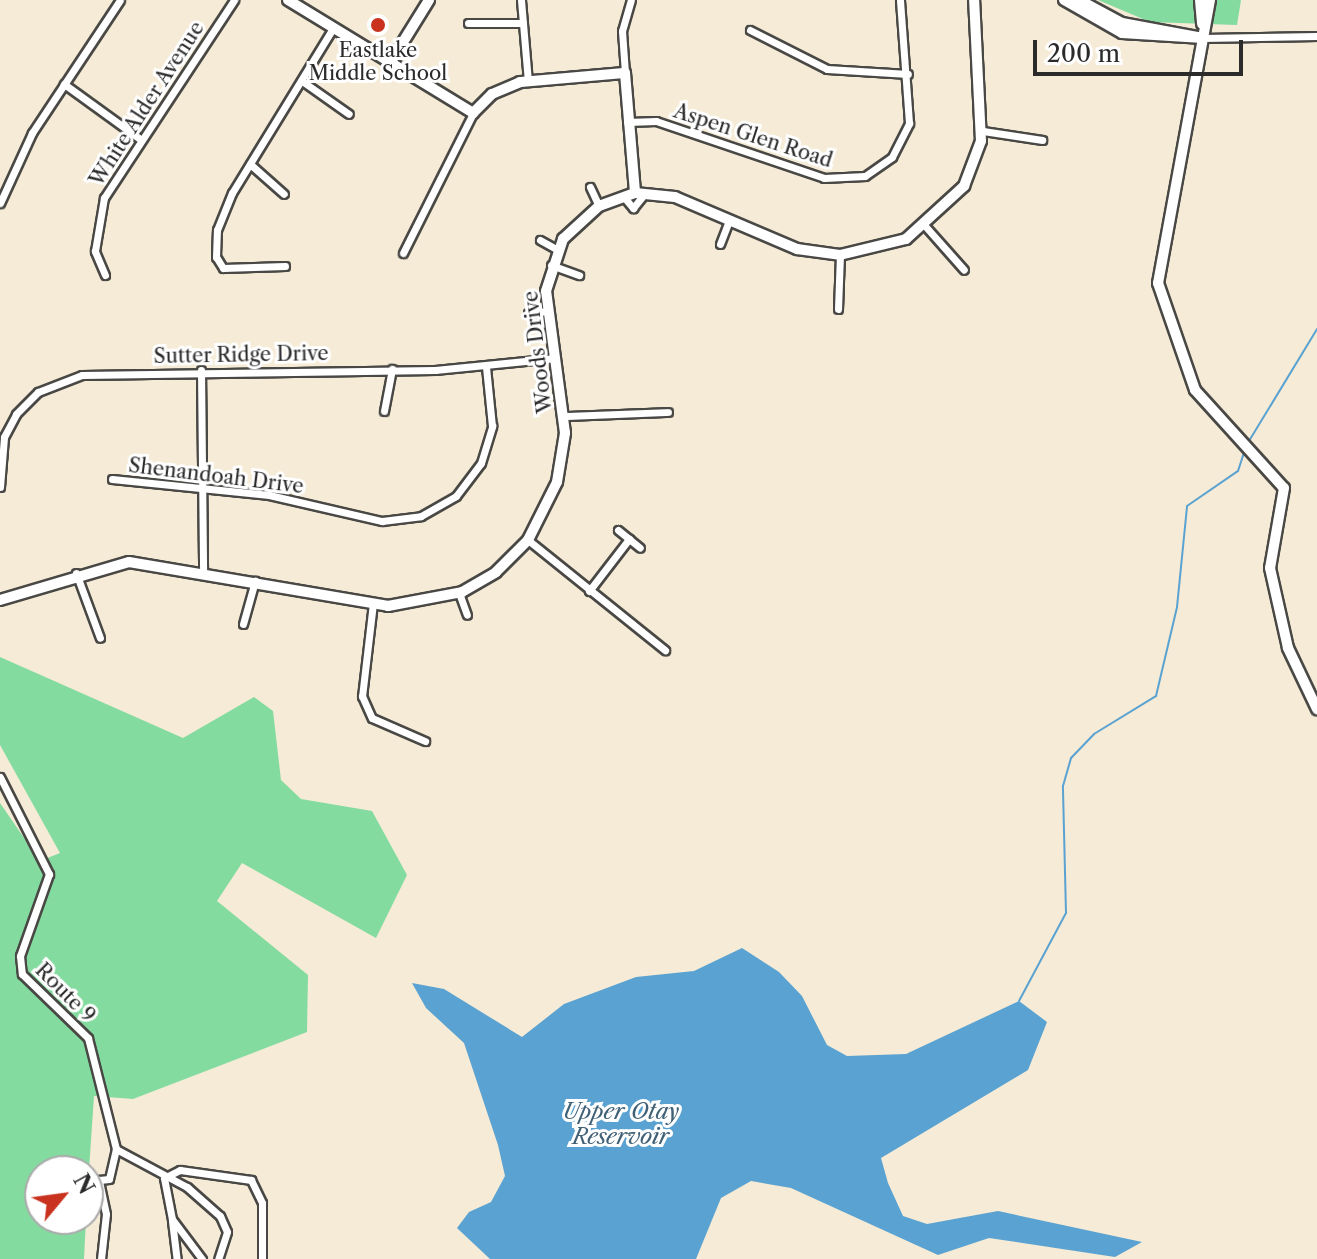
<!DOCTYPE html>
<html>
<head>
<meta charset="utf-8">
<style>
  body { margin:0 }
  #map { position:relative; width:1317px; height:1259px; overflow:hidden; background:#f5ebd6; font-family:"Libre Caslon Text",serif }
  div>[style] { position:absolute }
  [style*='--x'] { left:calc(var(--x)*1px); top:calc(var(--y)*1px); width:calc(var(--w)*1px); rotate:calc(var(--a)*1deg) }
  .green>* { inset:0; background:#84db9f }
  .water>* { inset:0; background:#5aa2d1 }
  .stream>* { height:2px; margin:-1px; padding:0 1px; transform-origin:1px; border-radius:1px; background:#5aa2d1 }
  .roads { filter:drop-shadow(2px 0 #494845) drop-shadow(-2px 0 #494845) drop-shadow(0 2px #494845) drop-shadow(0 -2px #494845) }
  .street>* { height:7px; margin:-3.5px; padding:0 3.5px; transform-origin:3.5px; border-radius:3.5px; background:#fff }
  .secondary>* { height:10px; margin:-5px; padding:0 5px; transform-origin:5px; border-radius:5px; background:#fff }
  .dots>* { width:22px; height:22px; translate:-50% -50%; box-sizing:border-box; border:4px solid #fff; border-radius:50% }
  span { translate:-50% -50%; white-space:nowrap; text-align:center; line-height:1.15; -webkit-text-stroke:6px #fff; paint-order:stroke }
  .poi-label { font-size:20px; color:#2b2b2b }
  .street-label { font-size:20px; color:#2b2b2b }
  .water-label { font-size:22px; color:#406176; font-style:italic }
  .north { position:absolute; left:24px; top:1155px; width:80px; height:80px; box-sizing:border-box; background:#fff; border:2px solid #aaa; border-radius:50%; rotate:61deg; font-size:22px; font-weight:700; line-height:32px; text-align:center; color:#2b2b2b }
  .north::after { content:''; display:block; margin:auto; width:28px; height:36px; background:#c8321e; clip-path:polygon(50% 0,100% 100%,50% 72%,0 100%) }
  .scale { position:absolute; left:1033px; top:40px; width:210px; height:36px; box-sizing:border-box; border:4px solid #2b2b2b; border-top:0; padding-left:10px; font-size:24px; line-height:28px; white-space:nowrap; color:#2b2b2b; -webkit-text-stroke:6px #fff; paint-order:stroke }
</style>
</head>
<body>
<div id="map">
  <div class="green">
    <div style="clip-path:polygon(1098px 0,1241px 0,1237px 25px,1150px 22px)"></div>
    <div style="clip-path:polygon(0 657px,183px 738px,254px 697px,273px 711px,281px 780px,301px 799px,372px 811px,407px 875px,376px 938px,242px 863px,217px 901px,308px 975px,307px 1032px,133px 1099px,94px 1096px,88px 1185px,88px 1171px,40px 1171px,40px 1219px,86px 1219px,84px 1259px,0 1259px,0 803px,40px 861px,60px 853px,0 745px)"></div>
  </div>
  <div class="water">
    <div style="clip-path:polygon(742px 948px,779px 972px,802px 996px,827px 1045px,847px 1056px,906px 1054px,1019px 1001px,1047px 1022px,1028px 1070px,881px 1158px,888px 1183px,903px 1216px,927px 1224px,998px 1211px,1142px 1242px,1115px 1257px,989px 1238px,938px 1255px,791px 1188px,751px 1181px,721px 1198px,696px 1259px,490px 1259px,457px 1228px,469px 1212px,491px 1202px,505px 1176px,498px 1145px,464px 1043px,426px 1008px,412px 983px,444px 989px,522px 1037px,564px 1004px,636px 977px,694px 971px)"></div>
  </div>
  <div class="stream">
    <div style="--x:1249;--y:441;--w:131;--a:-58.7"></div>
    <div style="--x:1019;--y:1001;--w:100;--a:-61.9"></div>
    <div style="--x:1066;--y:913;--w:127;--a:-91.4"></div>
    <div style="--x:1063;--y:786;--w:29;--a:-74"></div>
    <div style="--x:1071;--y:758;--w:33;--a:-46"></div>
    <div style="--x:1094;--y:734;--w:73;--a:-31.5"></div>
    <div style="--x:1156;--y:696;--w:91;--a:-76.7"></div>
    <div style="--x:1177;--y:607;--w:101;--a:-84.3"></div>
    <div style="--x:1187;--y:506;--w:62;--a:-34.5"></div>
    <div style="--x:1238;--y:471;--w:22;--a:-72"></div>
  </div>
  <div class="roads">
    <div class="street">
      <div style="--x:521;--y:0;--w:81;--a:85.1"></div>
      <div style="--x:468;--y:23;--w:55;--a:0"></div>
      <div style="--x:750;--y:30;--w:86;--a:26.9"></div>
      <div style="--x:827;--y:69;--w:81;--a:3.5"></div>
      <div style="--x:1203;--y:38;--w:114;--a:-1"></div>
      <div style="--x:625;--y:73;--w:42;--a:-94.1"></div>
      <div style="--x:622;--y:31;--w:32;--a:-74"></div>
      <div style="--x:302;--y:81;--w:57;--a:35.1"></div>
      <div style="--x:64;--y:84;--w:94;--a:35.9"></div>
      <div style="--x:627;--y:122;--w:29;--a:-2"></div>
      <div style="--x:656;--y:121;--w:177;--a:18.7"></div>
      <div style="--x:824;--y:178;--w:41;--a:-2.8"></div>
      <div style="--x:865;--y:176;--w:33;--a:-35"></div>
      <div style="--x:892;--y:157;--w:38;--a:-63"></div>
      <div style="--x:909;--y:123;--w:123;--a:-94.2"></div>
      <div style="--x:983;--y:131;--w:60;--a:8.7"></div>
      <div style="--x:250;--y:164;--w:45;--a:41.4"></div>
      <div style="--x:590;--y:187;--w:21;--a:65"></div>
      <div style="--x:623;--y:196;--w:16;--a:50"></div>
      <div style="--x:633;--y:208;--w:19;--a:-51"></div>
      <div style="--x:0;--y:203;--w:77;--a:-65.4"></div>
      <div style="--x:32;--y:133;--w:159;--a:-56.5"></div>
      <div style="--x:926;--y:227;--w:57;--a:48.5"></div>
      <div style="--x:540;--y:240;--w:18;--a:29"></div>
      <div style="--x:720;--y:244;--w:26;--a:-69"></div>
      <div style="--x:403;--y:253;--w:157;--a:-63.4"></div>
      <div style="--x:551;--y:265;--w:30;--a:20"></div>
      <div style="--x:285;--y:266;--w:62;--a:178.2"></div>
      <div style="--x:223;--y:268;--w:13;--a:-122"></div>
      <div style="--x:216;--y:257;--w:27;--a:-88"></div>
      <div style="--x:217;--y:230;--w:40;--a:-68"></div>
      <div style="--x:232;--y:193;--w:193;--a:-58.5"></div>
      <div style="--x:105;--y:275;--w:26;--a:-113"></div>
      <div style="--x:95;--y:251;--w:54;--a:-80.4"></div>
      <div style="--x:104;--y:198;--w:237;--a:-56.7"></div>
      <div style="--x:838;--y:309;--w:54;--a:-87.9"></div>
      <div style="--x:528;--y:313;--w:20;--a:-6"></div>
      <div style="--x:201;--y:370;--w:201;--a:89.4"></div>
      <div style="--x:384;--y:411;--w:43;--a:-79.2"></div>
      <div style="--x:564;--y:416;--w:104;--a:-2.2"></div>
      <div style="--x:112;--y:479;--w:158;--a:5.8"></div>
      <div style="--x:269;--y:495;--w:116;--a:13"></div>
      <div style="--x:382;--y:521;--w:39;--a:-7"></div>
      <div style="--x:421;--y:516;--w:40;--a:-29.7"></div>
      <div style="--x:456;--y:496;--w:41;--a:-52.9"></div>
      <div style="--x:481;--y:463;--w:39;--a:-73"></div>
      <div style="--x:492;--y:426;--w:59;--a:-95.8"></div>
      <div style="--x:0;--y:487;--w:50;--a:-85.4"></div>
      <div style="--x:4;--y:437;--w:26;--a:-62"></div>
      <div style="--x:16;--y:414;--w:31;--a:-45"></div>
      <div style="--x:38;--y:392;--w:47;--a:-21.1"></div>
      <div style="--x:82;--y:375;--w:353;--a:-0.8"></div>
      <div style="--x:435;--y:370;--w:121;--a:-5.7"></div>
      <div style="--x:618;--y:530;--w:28;--a:39"></div>
      <div style="--x:528;--y:540;--w:176;--a:38.8"></div>
      <div style="--x:76;--y:573;--w:69;--a:69.7"></div>
      <div style="--x:589;--y:591;--w:66;--a:-52.4"></div>
      <div style="--x:459;--y:593;--w:23;--a:70"></div>
      <div style="--x:373;--y:603;--w:94;--a:96.7"></div>
      <div style="--x:362;--y:696;--w:24;--a:66"></div>
      <div style="--x:372;--y:718;--w:58;--a:23.5"></div>
      <div style="--x:243;--y:624;--w:45;--a:-74.4"></div>
      <div style="--x:0;--y:777;--w:109;--a:63.2"></div>
      <div style="--x:49;--y:874;--w:87;--a:109.5"></div>
      <div style="--x:20;--y:956;--w:18;--a:84"></div>
      <div style="--x:22;--y:974;--w:92;--a:44.1"></div>
      <div style="--x:88;--y:1038;--w:114;--a:75.8"></div>
      <div style="--x:116;--y:1149;--w:81;--a:28.2"></div>
      <div style="--x:187;--y:1187;--w:44;--a:41.3"></div>
      <div style="--x:220;--y:1216;--w:17;--a:66"></div>
      <div style="--x:227;--y:1232;--w:28;--a:108"></div>
      <div style="--x:164;--y:1178;--w:18;--a:-27"></div>
      <div style="--x:180;--y:1170;--w:72;--a:8"></div>
      <div style="--x:251;--y:1180;--w:25;--a:64"></div>
      <div style="--x:262;--y:1203;--w:56;--a:90"></div>
      <div style="--x:164;--y:1178;--w:42;--a:79"></div>
      <div style="--x:172;--y:1219;--w:50;--a:53.1"></div>
      <div style="--x:172;--y:1221;--w:38;--a:83"></div>
      <div style="--x:101;--y:1259;--w:45;--a:-83.7"></div>
      <div style="--x:106;--y:1214;--w:35;--a:-102"></div>
      <div style="--x:99;--y:1180;--w:10;--a:-6"></div>
      <div style="--x:109;--y:1179;--w:31;--a:-77"></div>
    </div>
    <div class="secondary">
      <div style="--x:288;--y:0;--w:217;--a:31.4"></div>
      <div style="--x:473;--y:113;--w:27;--a:-45"></div>
      <div style="--x:492;--y:94;--w:30;--a:-23"></div>
      <div style="--x:520;--y:82;--w:105;--a:-4.9"></div>
      <div style="--x:625;--y:73;--w:120;--a:85.2"></div>
      <div style="--x:1064;--y:0;--w:67;--a:29.6"></div>
      <div style="--x:1122;--y:33;--w:81;--a:3.5"></div>
      <div style="--x:1079;--y:0;--w:49;--a:28.1"></div>
      <div style="--x:1122;--y:23;--w:82;--a:10.5"></div>
      <div style="--x:1200;--y:0;--w:24;--a:85"></div>
      <div style="--x:1210;--y:0;--w:288;--a:100.4"></div>
      <div style="--x:1158;--y:283;--w:113;--a:70.9"></div>
      <div style="--x:1195;--y:390;--w:132;--a:47.8"></div>
      <div style="--x:1284;--y:488;--w:81;--a:99.9"></div>
      <div style="--x:1270;--y:568;--w:82;--a:77.3"></div>
      <div style="--x:1288;--y:648;--w:68;--a:64.6"></div>
      <div style="--x:390;--y:63;--w:74;--a:-58.2"></div>
      <div style="--x:0;--y:600;--w:134;--a:-16.4"></div>
      <div style="--x:129;--y:562;--w:263;--a:9.6"></div>
      <div style="--x:388;--y:606;--w:75;--a:-10.7"></div>
      <div style="--x:462;--y:592;--w:39;--a:-30"></div>
      <div style="--x:496;--y:572;--w:45;--a:-45"></div>
      <div style="--x:528;--y:540;--w:65;--a:-63.4"></div>
      <div style="--x:557;--y:482;--w:50;--a:-80.7"></div>
      <div style="--x:565;--y:433;--w:143;--a:-97.6"></div>
      <div style="--x:546;--y:291;--w:55;--a:-71.9"></div>
      <div style="--x:563;--y:239;--w:49;--a:-42.5"></div>
      <div style="--x:599;--y:206;--w:38;--a:-20"></div>
      <div style="--x:635;--y:193;--w:40;--a:5.7"></div>
      <div style="--x:675;--y:197;--w:133;--a:23.1"></div>
      <div style="--x:797;--y:249;--w:43;--a:7.9"></div>
      <div style="--x:840;--y:255;--w:68;--a:-13.6"></div>
      <div style="--x:906;--y:239;--w:79;--a:-42.4"></div>
      <div style="--x:964;--y:186;--w:48;--a:-69.3"></div>
      <div style="--x:981;--y:141;--w:141;--a:-92.8"></div>
    </div>
  </div>
  <div class="dots">
    <div style="left:378px;top:25px;background:#c8321e"></div>
  </div>
  <div class="poi-label">
    <span style="left:378px;top:62px">Eastlake<br>Middle School</span>
  </div>
  <div class="street-label">
    <span style="left:147px;top:104px;rotate:-57deg">White Alder Avenue</span>
    <span style="left:753px;top:136px;rotate:18deg">Aspen Glen Road</span>
    <span style="left:538px;top:352px;rotate:-97deg">Woods Drive</span>
    <span style="left:241px;top:355px;rotate:-1deg">Sutter Ridge Drive</span>
    <span style="left:216px;top:476px;rotate:7deg">Shenandoah Drive</span>
    <span style="left:65px;top:993px;rotate:45deg">Route 9</span>
  </div>
  <div class="water-label">
    <span style="left:621px;top:1124px">Upper Otay<br>Reservoir</span>
  </div>
  <div class="north">N</div>
  <div class="scale">200 m</div>
</div>
</body>
</html>
